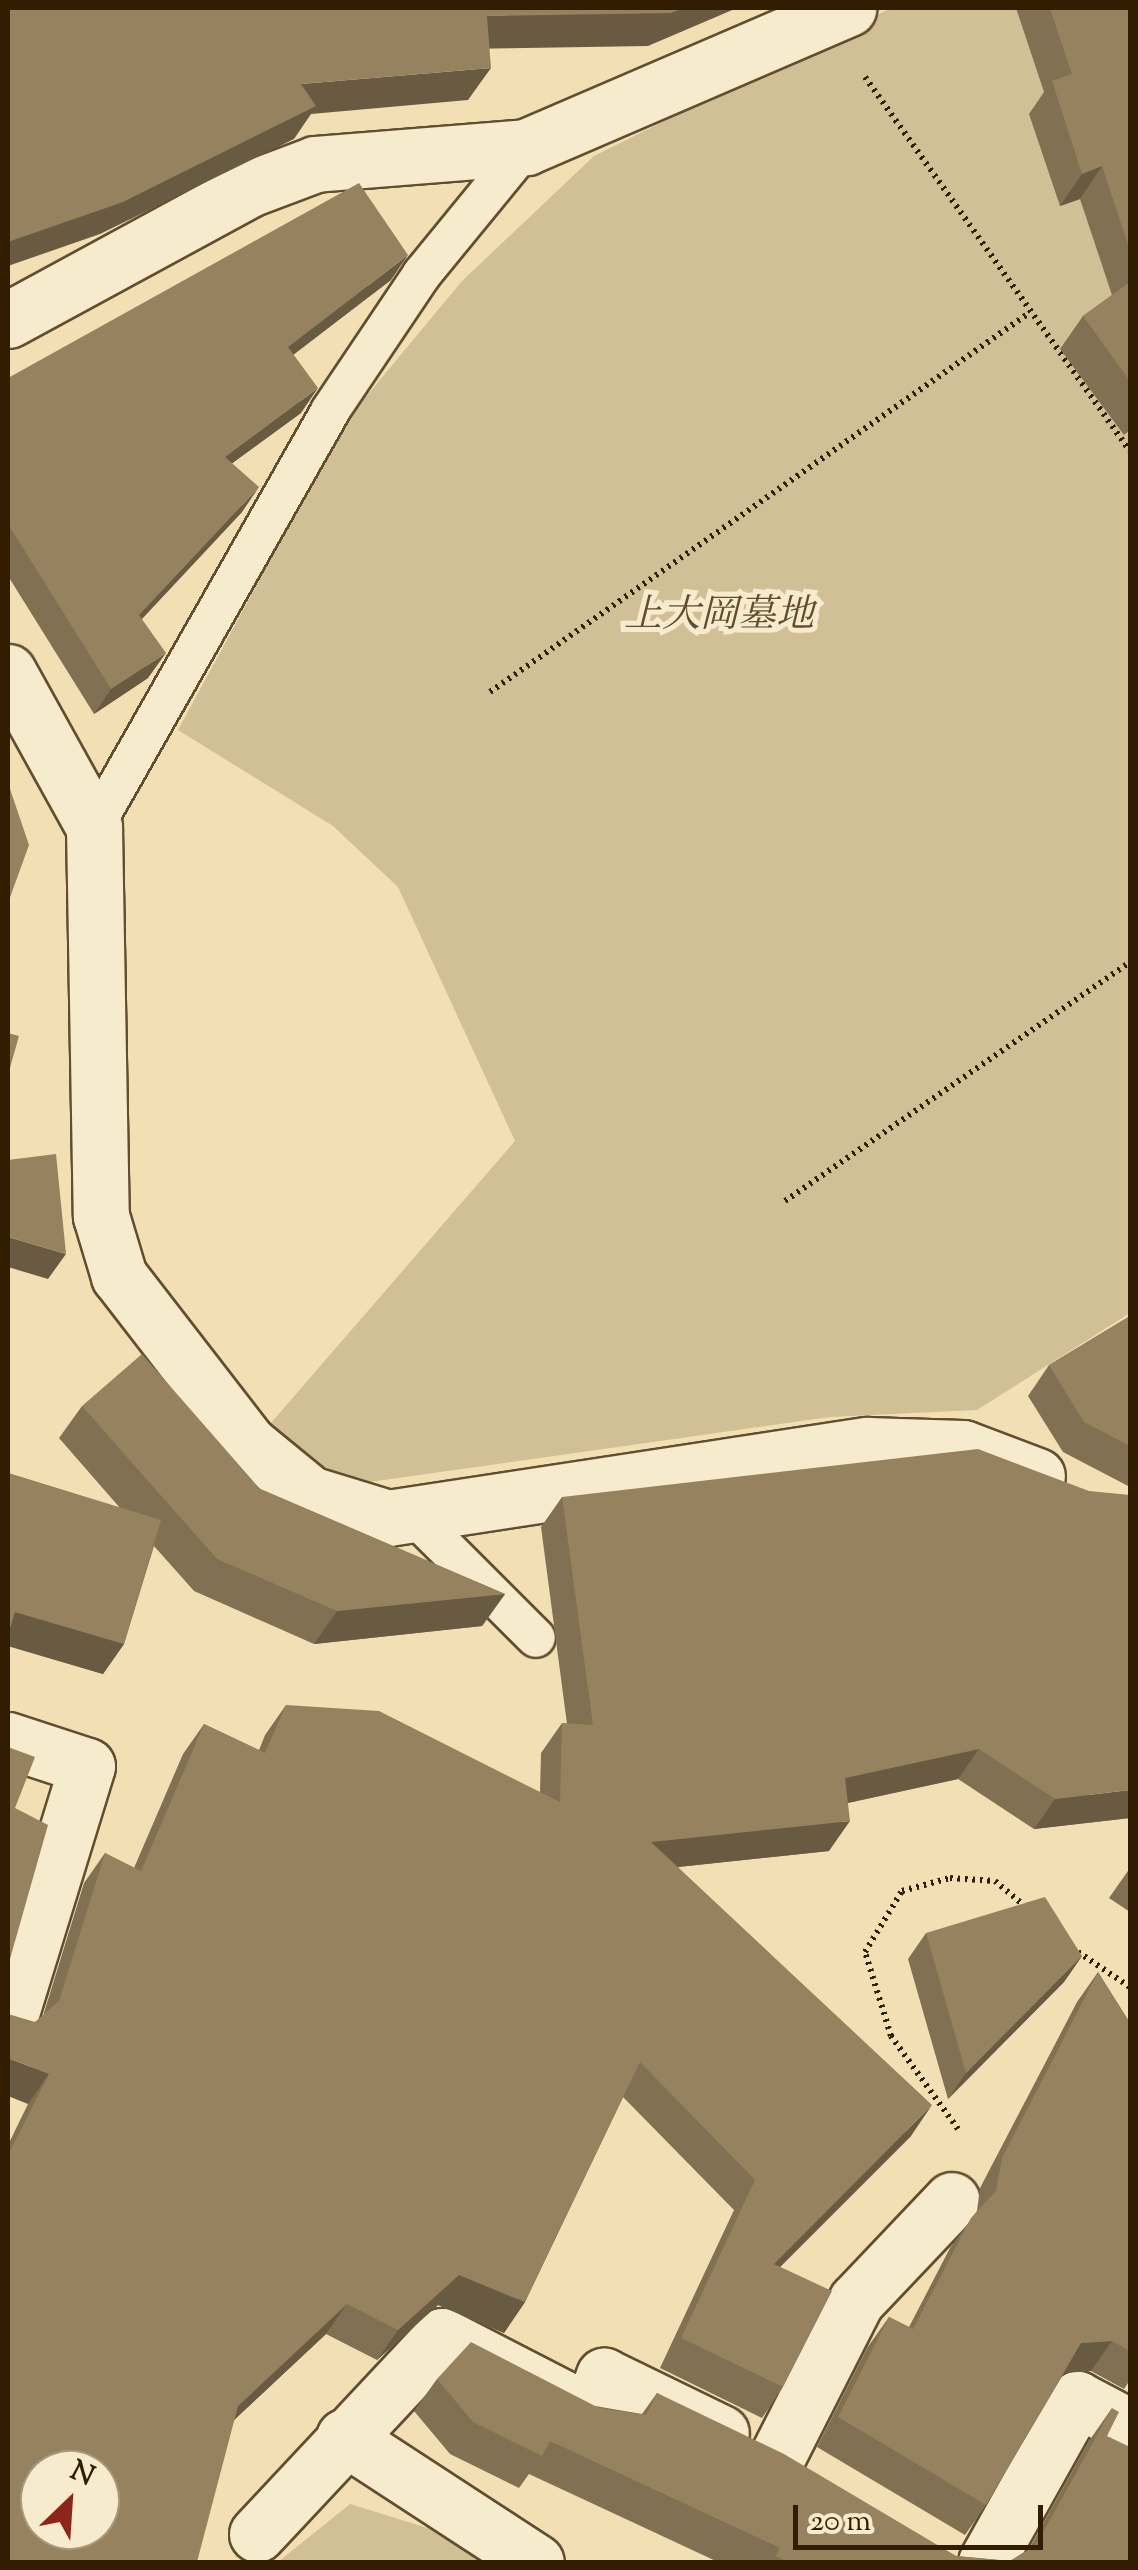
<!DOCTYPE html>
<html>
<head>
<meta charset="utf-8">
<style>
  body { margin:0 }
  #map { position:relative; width:1138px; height:2570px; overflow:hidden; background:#f2e0b4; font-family:"Sorts Mill Goudy","Noto Serif JP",serif }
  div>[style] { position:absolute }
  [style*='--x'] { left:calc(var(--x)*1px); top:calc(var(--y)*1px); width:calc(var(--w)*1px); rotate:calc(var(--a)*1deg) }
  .green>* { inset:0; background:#d1bf96 }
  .path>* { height:6px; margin-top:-3px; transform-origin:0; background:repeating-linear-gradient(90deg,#321d03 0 2.5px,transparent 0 7.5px) }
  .roads { filter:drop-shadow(2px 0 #624e2f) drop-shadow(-2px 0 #624e2f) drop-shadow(0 2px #624e2f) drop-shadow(0 -2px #624e2f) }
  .service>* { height:38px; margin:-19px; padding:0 19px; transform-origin:19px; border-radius:19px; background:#f7ebce }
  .minor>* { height:55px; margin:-27.5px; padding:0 27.5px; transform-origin:27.5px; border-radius:27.5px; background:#f7ebce }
  .wall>* { inset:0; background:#817052 }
  .shaded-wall>* { inset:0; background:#695b42 }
  .building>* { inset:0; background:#96825f }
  span { translate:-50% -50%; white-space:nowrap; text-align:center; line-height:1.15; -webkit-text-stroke:10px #f7ebce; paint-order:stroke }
  .park-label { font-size:38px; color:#624e2f; font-style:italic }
  .frame { position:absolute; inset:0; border:10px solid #321d03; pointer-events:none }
  .north { position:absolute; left:20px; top:2450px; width:100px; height:100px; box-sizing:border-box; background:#f7ebce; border:2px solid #a8997d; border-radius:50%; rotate:25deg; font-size:28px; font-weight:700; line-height:40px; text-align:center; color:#321d03 }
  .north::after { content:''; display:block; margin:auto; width:35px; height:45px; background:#8f2418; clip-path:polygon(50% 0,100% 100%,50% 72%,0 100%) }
  .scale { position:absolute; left:793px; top:2505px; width:250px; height:45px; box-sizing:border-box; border:5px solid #321d03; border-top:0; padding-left:12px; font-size:30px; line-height:35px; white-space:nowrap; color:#321d03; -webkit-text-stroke:8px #f7ebce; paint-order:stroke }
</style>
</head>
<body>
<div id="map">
  <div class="green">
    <div style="clip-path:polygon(891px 8px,1130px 8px,1130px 1313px,977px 1410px,830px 1417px,355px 1484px,264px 1431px,515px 1141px,398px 887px,333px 826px,178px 730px,345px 422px,462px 281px,594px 156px)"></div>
    <div style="clip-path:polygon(350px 2504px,476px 2543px,510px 2562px,278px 2562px)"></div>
  </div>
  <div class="path">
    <div style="--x:865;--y:77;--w:458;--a:54.7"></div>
    <div style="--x:490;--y:692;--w:659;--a:-35.11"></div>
    <div style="--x:785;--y:1201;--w:420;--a:-34.7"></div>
    <div style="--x:1078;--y:1952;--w:63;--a:33.9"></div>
    <div style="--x:958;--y:2129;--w:115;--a:-125.8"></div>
    <div style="--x:891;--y:2036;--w:88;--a:-107.2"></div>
    <div style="--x:865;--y:1952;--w:71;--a:-58.8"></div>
    <div style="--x:902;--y:1891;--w:50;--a:-15.2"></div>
    <div style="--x:950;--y:1878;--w:45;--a:3.8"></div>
    <div style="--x:995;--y:1881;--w:42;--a:40.2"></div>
  </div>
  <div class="roads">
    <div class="service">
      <div style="--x:94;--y:827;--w:478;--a:-60.4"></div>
      <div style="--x:330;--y:411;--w:165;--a:-56.1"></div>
      <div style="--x:422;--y:274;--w:164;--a:-50.7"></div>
      <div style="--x:412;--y:1514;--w:175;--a:45"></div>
    </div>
    <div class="minor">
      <div style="--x:8;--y:320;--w:274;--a:-28.5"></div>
      <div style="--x:249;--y:189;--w:71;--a:-20.7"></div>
      <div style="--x:315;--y:164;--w:212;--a:-4.6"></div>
      <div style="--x:526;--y:147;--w:351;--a:-23.3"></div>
      <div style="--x:8;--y:672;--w:177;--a:61"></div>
      <div style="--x:94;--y:827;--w:389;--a:89"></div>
      <div style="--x:101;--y:1216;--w:63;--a:73.3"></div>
      <div style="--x:119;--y:1276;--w:212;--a:52.3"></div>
      <div style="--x:249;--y:1444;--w:79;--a:39.3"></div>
      <div style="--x:310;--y:1494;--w:82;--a:17.1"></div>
      <div style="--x:388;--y:1518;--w:485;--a:-8.7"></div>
      <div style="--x:867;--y:1445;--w:96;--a:1.8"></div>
      <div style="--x:963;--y:1448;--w:79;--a:20.7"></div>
      <div style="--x:8;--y:1740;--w:83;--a:18.2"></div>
      <div style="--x:87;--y:1766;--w:268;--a:107.1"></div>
      <div style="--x:344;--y:2437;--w:229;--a:33.1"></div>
      <div style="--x:776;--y:2459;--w:177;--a:-63.1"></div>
      <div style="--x:856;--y:2301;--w:139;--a:-46.5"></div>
      <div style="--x:257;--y:2534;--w:271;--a:-46.9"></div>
      <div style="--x:442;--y:2336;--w:166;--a:27.2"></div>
      <div style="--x:590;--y:2412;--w:39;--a:-69"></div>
      <div style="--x:604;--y:2376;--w:130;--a:26"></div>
      <div style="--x:986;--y:2562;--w:187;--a:-60.8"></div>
      <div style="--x:1077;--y:2399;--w:60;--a:27.8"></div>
    </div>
  </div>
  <div class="wall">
    <div style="clip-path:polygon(1016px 8px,1130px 8px,1130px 430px,1124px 435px,1060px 349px,1083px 316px,1112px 295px,1080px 199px,1060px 206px,1029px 114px,1044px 92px)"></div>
    <div style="clip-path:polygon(391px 280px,293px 354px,301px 413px,232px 463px,242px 512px,142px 619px,148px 678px,94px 714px,8px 576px,8px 378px)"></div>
    <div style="clip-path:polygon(1130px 1316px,1130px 1487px,1063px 1452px,1028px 1396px,1049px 1365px)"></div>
    <div style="clip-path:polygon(82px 1406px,260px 1489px,505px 1594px,482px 1626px,314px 1644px,194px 1591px,154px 1546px,124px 1644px,103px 1674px,8px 1646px,8px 1473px,120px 1508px,59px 1438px)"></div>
    <div style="clip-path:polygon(562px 1497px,1130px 1818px,1034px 1829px,958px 1779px,848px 1803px,829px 1851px,678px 1867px,911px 2136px,780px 2267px,783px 2387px,762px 2418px,660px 2368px,734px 2210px,623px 2097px,525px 2302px,504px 2333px,438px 2305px,377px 2360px,326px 2334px,234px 2420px,8px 2562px,8px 2145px,28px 2104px,35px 2022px,43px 2016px,84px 1883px,105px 1853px,134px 1868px,183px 1754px,204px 1724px,259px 1750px,265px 1735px,286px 1705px,540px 1792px,541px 1753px,562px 1723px,567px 1724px,541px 1527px)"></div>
    <div style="clip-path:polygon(1130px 1868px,1130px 1912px,1109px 1898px)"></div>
    <div style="clip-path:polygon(926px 1933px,1082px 1956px,1064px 1982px,948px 2099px,908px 1959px)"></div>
    <div style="clip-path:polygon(1098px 1972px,1130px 2023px,1130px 2380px,1124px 2389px,1091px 2371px,1064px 2373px,986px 2505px,965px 2535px,817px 2447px,867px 2348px,889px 2317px,909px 2327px,950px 2248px,977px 2211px,980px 2188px,1077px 2002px)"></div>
    <div style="clip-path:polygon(437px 2379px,642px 2414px,657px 2393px,956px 2556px,1010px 2561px,1029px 2549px,1089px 2441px,1112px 2408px,1107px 2436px,1130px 2562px,718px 2562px,529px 2474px,519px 2488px,450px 2454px,414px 2411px)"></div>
  </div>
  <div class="shaded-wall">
    <div style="clip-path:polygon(684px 8px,737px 8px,648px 46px,464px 49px,487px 16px)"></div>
    <div style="clip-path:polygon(491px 68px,468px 100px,311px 114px,294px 139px,100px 234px,8px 266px,8px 242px,301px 84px)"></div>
    <div style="clip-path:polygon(1102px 166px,1080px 199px,1060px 206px,1082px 174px)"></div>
    <div style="clip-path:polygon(408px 255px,391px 280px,271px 372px,288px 347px)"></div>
    <div style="clip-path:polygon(318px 388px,301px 413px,208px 481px,225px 457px)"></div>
    <div style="clip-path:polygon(259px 487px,242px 512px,122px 640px,139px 615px)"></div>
    <div style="clip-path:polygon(166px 653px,148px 678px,94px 714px,111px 689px)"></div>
    <div style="clip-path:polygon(8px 1237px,66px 1254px,48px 1279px,8px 1267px)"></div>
    <div style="clip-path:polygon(505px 1594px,482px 1626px,314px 1644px,337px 1611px)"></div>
    <div style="clip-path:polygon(15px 1612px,124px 1644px,103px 1674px,8px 1646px,8px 1622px)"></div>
    <div style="clip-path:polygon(979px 1749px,958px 1779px,824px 1808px,845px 1778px)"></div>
    <div style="clip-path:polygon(1130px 1790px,1130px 1818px,1034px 1829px,1055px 1799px)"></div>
    <div style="clip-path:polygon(850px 1821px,829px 1851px,630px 1872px,651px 1842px)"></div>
    <div style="clip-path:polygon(1082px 1956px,1064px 1982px,948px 2099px,966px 2073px)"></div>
    <div style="clip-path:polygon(8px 2058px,49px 2074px,28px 2104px,8px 2096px)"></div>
    <div style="clip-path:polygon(932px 2105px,911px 2136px,753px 2294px,774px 2264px)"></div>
    <div style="clip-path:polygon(459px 2275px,525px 2302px,504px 2333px,438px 2305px,377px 2360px,398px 2330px)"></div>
    <div style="clip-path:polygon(347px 2304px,326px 2334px,217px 2436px,238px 2406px)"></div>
    <div style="clip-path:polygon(1112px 2341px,1091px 2371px,1060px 2373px,1081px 2343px)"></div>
  </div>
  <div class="building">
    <div style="clip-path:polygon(8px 8px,684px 8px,671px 13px,487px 16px,491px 68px,301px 84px,316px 106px,123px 202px,8px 242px)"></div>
    <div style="clip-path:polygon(1050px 8px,1130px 8px,1130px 251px,1102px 166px,1082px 174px,1052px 81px,1072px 74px)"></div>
    <div style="clip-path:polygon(359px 183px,408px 255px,288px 347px,318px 388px,225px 457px,259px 487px,139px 615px,166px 653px,111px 689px,8px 524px,8px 378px)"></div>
    <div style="clip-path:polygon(1130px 282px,1130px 381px,1083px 316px)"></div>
    <div style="clip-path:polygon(8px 783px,29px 845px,8px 903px)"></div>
    <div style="clip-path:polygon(8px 1033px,19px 1036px,8px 1075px)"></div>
    <div style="clip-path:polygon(56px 1154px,66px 1254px,8px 1237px,8px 1160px)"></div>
    <div style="clip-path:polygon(1130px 1316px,1130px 1446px,1084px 1422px,1049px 1365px)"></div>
    <div style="clip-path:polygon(142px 1354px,260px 1489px,505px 1594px,337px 1611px,217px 1559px,82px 1406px)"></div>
    <div style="clip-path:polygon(evenodd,978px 1449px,1089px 1491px,1130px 1495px,1130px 1790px,1055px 1799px,979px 1749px,845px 1778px,850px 1821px,651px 1842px,932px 2105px,774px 2264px,832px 2291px,783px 2387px,681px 2338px,755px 2180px,640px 2062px,525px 2302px,459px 2275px,398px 2330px,347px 2304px,238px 2406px,197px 2562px,8px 2562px,8px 2155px,49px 2074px,8px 2058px,8px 2014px,35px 2022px,59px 2001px,105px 1853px,141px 1871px,204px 1724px,265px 1753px,286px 1705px,379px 1711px,560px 1802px,562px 1723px,593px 1725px,562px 1497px,978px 1449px,40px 2470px,100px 2470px,100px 2530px,40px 2530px,40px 2470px)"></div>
    <div style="clip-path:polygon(8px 1473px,161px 1520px,124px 1644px,15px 1612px,8px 1635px)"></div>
    <div style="clip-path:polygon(8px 1747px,35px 1757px,15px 1808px,48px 1825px,8px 1966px)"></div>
    <div style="clip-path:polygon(1045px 1897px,1082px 1956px,966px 2073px,926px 1933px)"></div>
    <div style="clip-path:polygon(1098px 1972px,1130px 2023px,1130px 2351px,1112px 2341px,1081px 2343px,986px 2505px,838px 2417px,889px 2317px,913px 2329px,971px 2218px,996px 2191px,1002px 2158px)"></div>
    <div style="clip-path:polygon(471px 2342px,599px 2408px,646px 2415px,657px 2393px,784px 2454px,956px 2556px,1010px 2561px,1036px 2545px,1112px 2408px,1119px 2412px,1107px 2436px,1130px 2447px,1130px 2562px,788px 2562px,776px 2556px,780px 2548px,550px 2441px,542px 2456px,473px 2422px,437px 2379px)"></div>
  </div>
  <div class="park-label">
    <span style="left:719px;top:618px">上大岡墓地</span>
  </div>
  <div class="frame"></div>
  <div class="north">N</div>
  <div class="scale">20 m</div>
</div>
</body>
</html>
